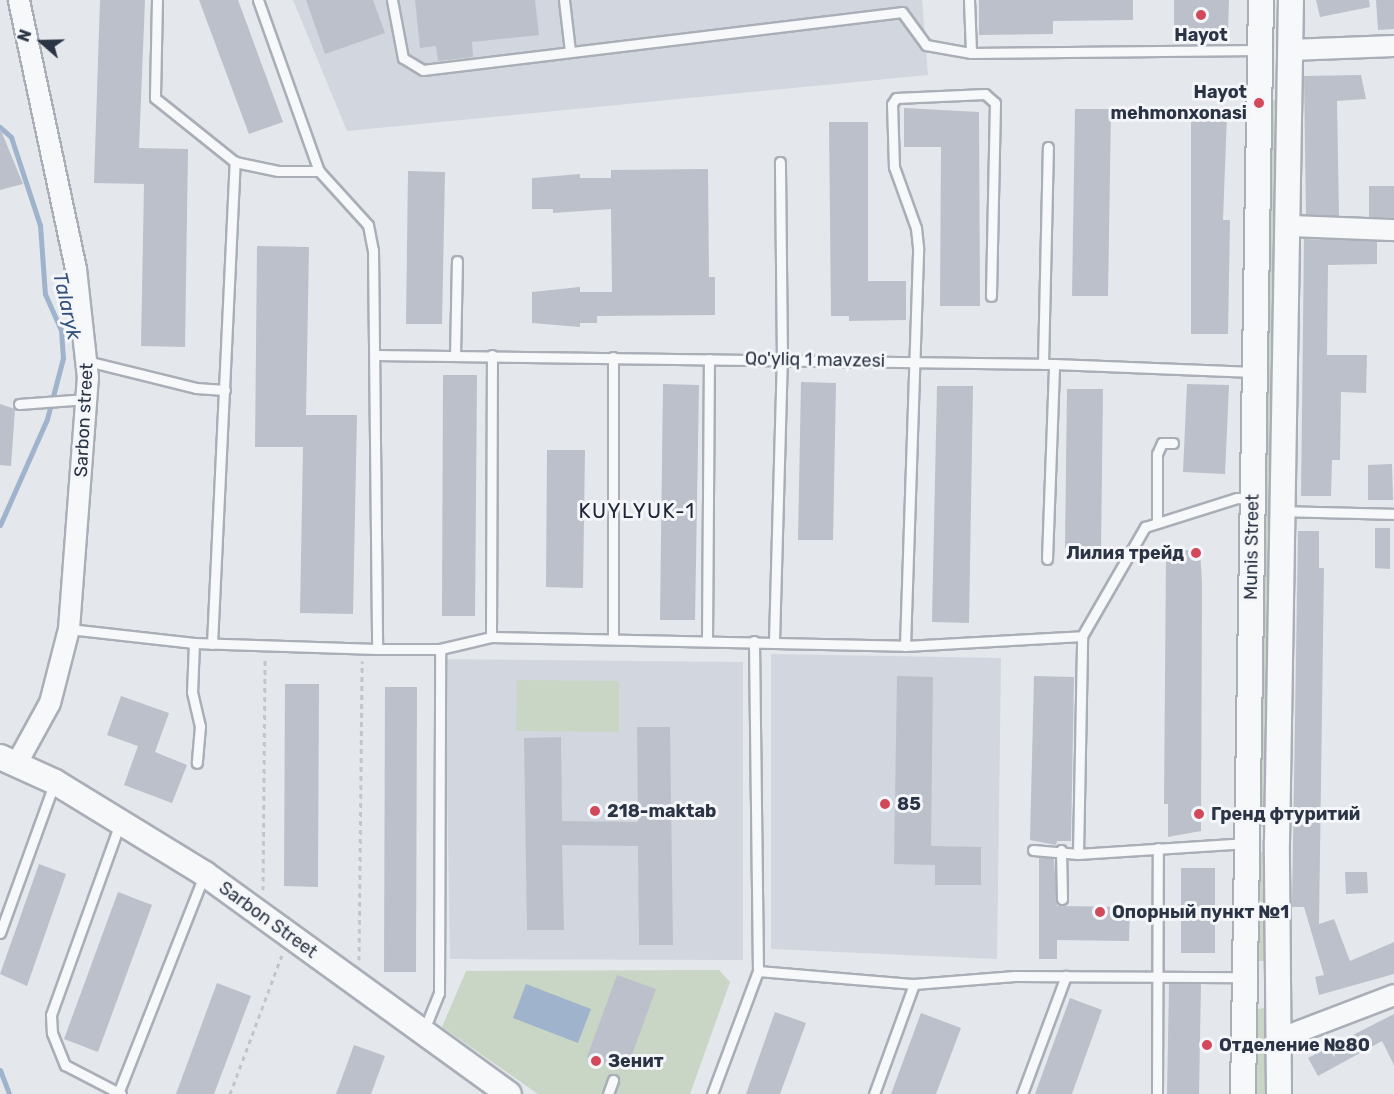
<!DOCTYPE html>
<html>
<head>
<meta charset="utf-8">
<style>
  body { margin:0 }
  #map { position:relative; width:1394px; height:1094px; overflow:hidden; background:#e4e7ec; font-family:Rubik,sans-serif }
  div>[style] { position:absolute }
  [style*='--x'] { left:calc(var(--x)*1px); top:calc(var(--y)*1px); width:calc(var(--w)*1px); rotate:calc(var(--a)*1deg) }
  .built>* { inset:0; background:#d2d6de }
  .green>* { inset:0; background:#c9d6c5 }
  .water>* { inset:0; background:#9fb4cc }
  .stream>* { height:5px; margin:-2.5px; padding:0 2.5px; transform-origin:2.5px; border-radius:2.5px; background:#9fb4cc }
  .building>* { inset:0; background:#bbc0ca }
  .path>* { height:3px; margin-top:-1.5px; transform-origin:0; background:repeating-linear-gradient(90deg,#c2c5cb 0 4.5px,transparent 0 9px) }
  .roads { filter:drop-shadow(2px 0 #a9aeb7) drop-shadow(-2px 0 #a9aeb7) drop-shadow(0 2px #a9aeb7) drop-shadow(0 -2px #a9aeb7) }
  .service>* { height:9px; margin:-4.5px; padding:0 4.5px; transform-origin:4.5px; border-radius:4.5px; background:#f7f8fa }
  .minor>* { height:20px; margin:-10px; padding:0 10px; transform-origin:10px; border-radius:10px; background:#f7f8fa }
  .tertiary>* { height:24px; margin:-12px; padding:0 12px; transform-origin:12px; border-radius:12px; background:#f7f8fa }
  .dots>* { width:16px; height:16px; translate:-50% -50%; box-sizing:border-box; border:3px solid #f4f6f9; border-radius:50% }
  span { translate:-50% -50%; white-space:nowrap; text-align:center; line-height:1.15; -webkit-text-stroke:6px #f4f6f9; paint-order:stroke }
  .poi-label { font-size:18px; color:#2b3445; font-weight:700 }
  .right { translate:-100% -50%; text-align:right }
  .left { translate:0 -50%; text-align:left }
  .street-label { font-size:18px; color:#2b3445 }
  .water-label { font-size:20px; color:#34527a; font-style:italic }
  .neighbourhood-label { font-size:20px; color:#1d2536; letter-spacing:1.5px }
  .north { position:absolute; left:12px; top:12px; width:60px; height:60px; -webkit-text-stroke:4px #f4f6f9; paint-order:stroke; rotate:290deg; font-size:16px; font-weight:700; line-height:24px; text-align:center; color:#2b3445 }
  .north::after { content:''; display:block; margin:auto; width:21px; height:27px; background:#2b3445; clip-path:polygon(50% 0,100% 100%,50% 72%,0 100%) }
</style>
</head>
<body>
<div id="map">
  <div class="built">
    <div style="clip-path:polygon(293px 0,922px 0,928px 75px,347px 131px)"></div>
    <div style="clip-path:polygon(771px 654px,1001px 658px,997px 959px,771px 949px)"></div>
    <div style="clip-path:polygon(445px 659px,743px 662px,743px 960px,450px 959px)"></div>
  </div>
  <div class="green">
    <div style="clip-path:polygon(1268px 100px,1278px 100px,1268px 827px,1256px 827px)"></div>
    <div style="clip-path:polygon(517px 680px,619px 681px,619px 732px,516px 731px)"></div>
    <div style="clip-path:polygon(1256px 852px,1268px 852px,1266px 961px,1254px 961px)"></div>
    <div style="clip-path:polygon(719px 970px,730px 982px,690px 1094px,538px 1094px,442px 1027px,466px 971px)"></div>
    <div style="clip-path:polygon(1264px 1008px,1270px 1094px,1251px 1094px,1253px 1010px)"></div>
  </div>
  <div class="water">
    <div style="clip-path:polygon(526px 984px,591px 1009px,578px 1043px,513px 1018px)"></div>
  </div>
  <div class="stream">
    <div style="--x:0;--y:127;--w:15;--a:42"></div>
    <div style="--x:11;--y:137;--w:93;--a:71.8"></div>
    <div style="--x:40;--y:225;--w:69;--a:85.9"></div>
    <div style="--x:45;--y:294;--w:39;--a:66"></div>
    <div style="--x:61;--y:330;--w:28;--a:86"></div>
    <div style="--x:63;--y:358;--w:63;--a:104.7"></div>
    <div style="--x:47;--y:419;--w:116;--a:113.9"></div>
    <div style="--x:0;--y:1070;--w:26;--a:69"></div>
  </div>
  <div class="building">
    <div style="clip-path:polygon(100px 0,145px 0,139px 148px,188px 149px,185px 347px,141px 346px,144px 184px,94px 183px)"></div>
    <div style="clip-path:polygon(199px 0,238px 0,283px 122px,249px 134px)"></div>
    <div style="clip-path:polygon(306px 0,373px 0,385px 33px,325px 54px)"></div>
    <div style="clip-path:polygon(415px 0,535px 0,539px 35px,472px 42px,473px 57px,438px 61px,436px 46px,420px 48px)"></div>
    <div style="clip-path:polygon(979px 0,1133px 0,1133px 20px,1053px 21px,1053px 34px,979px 35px)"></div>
    <div style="clip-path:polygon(1174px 0,1229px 0,1228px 31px,1174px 30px)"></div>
    <div style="clip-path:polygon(1316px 0,1369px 0,1370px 7px,1320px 17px)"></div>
    <div style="clip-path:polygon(1376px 0,1394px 0,1394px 29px,1378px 30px)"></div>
    <div style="clip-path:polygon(1361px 75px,1366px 99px,1337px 101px,1339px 216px,1306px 215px,1304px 76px)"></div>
    <div style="clip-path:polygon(904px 108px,979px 112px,980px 306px,940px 306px,941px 147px,904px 147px)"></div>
    <div style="clip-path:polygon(1075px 109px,1111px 109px,1108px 296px,1072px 296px)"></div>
    <div style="clip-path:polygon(1191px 113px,1227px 115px,1223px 220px,1230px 220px,1228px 334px,1191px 334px)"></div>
    <div style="clip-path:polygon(829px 122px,868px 122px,868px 281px,906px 281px,906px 320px,849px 321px,849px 316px,831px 316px)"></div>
    <div style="clip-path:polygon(0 128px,23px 184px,0 190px)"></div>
    <div style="clip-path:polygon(708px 169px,709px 277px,715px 277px,715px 315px,597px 316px,597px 323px,580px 323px,580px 327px,532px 323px,532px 292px,580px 287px,580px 292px,612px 292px,611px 209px,553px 213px,553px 209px,532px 209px,532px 178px,580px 174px,580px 178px,611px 178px,611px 170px)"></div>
    <div style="clip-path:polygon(408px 171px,445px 172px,442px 324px,406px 324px)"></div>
    <div style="clip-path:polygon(1369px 186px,1394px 186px,1394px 218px,1369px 217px)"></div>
    <div style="clip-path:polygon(1304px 239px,1377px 241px,1377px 264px,1328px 265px,1327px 355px,1367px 355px,1366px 393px,1341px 392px,1340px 460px,1332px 460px,1331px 496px,1301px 496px)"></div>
    <div style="clip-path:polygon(257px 246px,309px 247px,306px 415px,357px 415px,353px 614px,300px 613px,303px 447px,255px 447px)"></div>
    <div style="clip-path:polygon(443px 375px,477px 375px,475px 616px,442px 616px)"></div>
    <div style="clip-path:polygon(801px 382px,836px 383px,833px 540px,798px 540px)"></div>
    <div style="clip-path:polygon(663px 384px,699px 385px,695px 620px,660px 620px)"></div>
    <div style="clip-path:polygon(1187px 384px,1229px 385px,1225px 474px,1183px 472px)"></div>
    <div style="clip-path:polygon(937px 386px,973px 386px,969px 623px,932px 622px)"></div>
    <div style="clip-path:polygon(1067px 389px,1103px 389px,1101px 549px,1065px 548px)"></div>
    <div style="clip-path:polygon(0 404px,15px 409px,11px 466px,0 465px)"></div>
    <div style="clip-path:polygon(547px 450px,585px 450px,583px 588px,546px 587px)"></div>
    <div style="clip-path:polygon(1392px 464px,1393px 500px,1368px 500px,1368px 465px)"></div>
    <div style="clip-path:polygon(1375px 528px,1390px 528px,1390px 569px,1375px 568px)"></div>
    <div style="clip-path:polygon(1298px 531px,1319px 531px,1319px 568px,1324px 568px,1319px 924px,1334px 919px,1350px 961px,1394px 942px,1394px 974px,1319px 995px,1315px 977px,1324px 975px,1304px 907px,1292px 907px)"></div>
    <div style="clip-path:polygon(1184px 550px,1200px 550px,1202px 583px,1201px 831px,1168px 837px,1168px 804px,1164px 804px,1166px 555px,1184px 555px)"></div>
    <div style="clip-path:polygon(897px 676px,933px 677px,931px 846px,981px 847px,981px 885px,935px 885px,935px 865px,894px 864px)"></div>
    <div style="clip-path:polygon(1034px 676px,1074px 677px,1071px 841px,1057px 841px,1056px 845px,1030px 840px)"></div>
    <div style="clip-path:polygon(285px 684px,319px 684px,318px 887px,284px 886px)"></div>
    <div style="clip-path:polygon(385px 687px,417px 687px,416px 972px,384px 972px)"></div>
    <div style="clip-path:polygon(121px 696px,169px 713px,155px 752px,187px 765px,172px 803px,124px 785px,138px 746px,107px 735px)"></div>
    <div style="clip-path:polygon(637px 727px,670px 727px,673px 945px,639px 945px,638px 846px,562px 845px,564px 930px,527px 930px,524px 738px,561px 737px,562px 821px,638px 822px)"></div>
    <div style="clip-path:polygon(1039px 857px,1054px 859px,1057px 906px,1130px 907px,1129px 941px,1057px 940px,1057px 959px,1039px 959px)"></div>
    <div style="clip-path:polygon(39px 864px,66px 874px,27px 986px,0 974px)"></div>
    <div style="clip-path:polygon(1181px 868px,1215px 868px,1215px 953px,1181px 953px)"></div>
    <div style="clip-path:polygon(1345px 872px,1367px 872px,1368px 893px,1346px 894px)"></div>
    <div style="clip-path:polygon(118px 892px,152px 905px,98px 1052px,64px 1039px)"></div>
    <div style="clip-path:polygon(617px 975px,656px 989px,626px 1071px,587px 1057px)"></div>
    <div style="clip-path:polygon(217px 983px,251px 996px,214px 1094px,176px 1094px)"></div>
    <div style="clip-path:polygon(1169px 984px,1201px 984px,1199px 1094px,1167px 1094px)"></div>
    <div style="clip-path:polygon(1070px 998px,1102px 1010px,1072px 1094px,1035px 1094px)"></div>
    <div style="clip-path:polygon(775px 1012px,806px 1023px,780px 1094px,746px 1094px)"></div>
    <div style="clip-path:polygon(921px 1013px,961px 1028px,936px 1094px,891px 1094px)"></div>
    <div style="clip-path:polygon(1394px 1014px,1394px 1065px,1382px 1041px,1318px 1076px,1308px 1058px)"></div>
    <div style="clip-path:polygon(354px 1045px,385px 1056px,371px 1094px,336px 1094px)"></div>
  </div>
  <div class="path">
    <div style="--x:263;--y:890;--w:231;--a:-89.5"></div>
    <div style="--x:359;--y:960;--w:299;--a:-89.4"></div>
    <div style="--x:230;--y:1094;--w:148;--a:-69.5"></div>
  </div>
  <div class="roads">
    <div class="service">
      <div style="--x:157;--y:0;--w:98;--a:91.2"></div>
      <div style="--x:155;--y:98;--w:102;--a:38.7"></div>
      <div style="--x:258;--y:0;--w:182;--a:70.4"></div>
      <div style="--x:319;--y:171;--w:73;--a:47.8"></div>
      <div style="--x:368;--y:225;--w:25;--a:79"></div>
      <div style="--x:373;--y:250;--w:399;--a:89.4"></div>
      <div style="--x:392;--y:0;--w:59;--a:79.3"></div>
      <div style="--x:403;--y:58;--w:23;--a:31"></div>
      <div style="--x:423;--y:70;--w:482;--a:-6.9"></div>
      <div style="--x:902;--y:12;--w:41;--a:54"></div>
      <div style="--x:926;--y:45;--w:46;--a:10.1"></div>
      <div style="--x:564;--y:0;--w:51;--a:83.3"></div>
      <div style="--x:969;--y:0;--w:53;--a:87.8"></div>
      <div style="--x:971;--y:53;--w:287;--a:-0.6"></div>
      <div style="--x:375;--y:355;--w:679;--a:0.76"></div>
      <div style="--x:1054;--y:364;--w:200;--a:2.3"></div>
      <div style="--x:455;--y:355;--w:94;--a:-88.8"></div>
      <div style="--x:87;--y:361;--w:112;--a:13.9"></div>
      <div style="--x:196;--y:388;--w:29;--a:4"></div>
      <div style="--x:1043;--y:364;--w:217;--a:-88.7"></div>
      <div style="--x:19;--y:404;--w:68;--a:-4.2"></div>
      <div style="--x:1282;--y:511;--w:112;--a:1.5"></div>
      <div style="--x:1157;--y:523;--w:69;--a:-90"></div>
      <div style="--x:1157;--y:454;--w:12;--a:-66"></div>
      <div style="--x:1162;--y:443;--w:11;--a:0"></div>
      <div style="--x:1047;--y:559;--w:195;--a:-87.9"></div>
      <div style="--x:69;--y:629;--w:126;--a:6.4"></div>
      <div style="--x:194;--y:643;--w:183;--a:1.9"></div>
      <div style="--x:377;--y:649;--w:63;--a:0"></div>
      <div style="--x:440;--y:649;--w:52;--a:-13.2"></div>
      <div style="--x:491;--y:637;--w:414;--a:1.2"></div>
      <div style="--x:905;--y:646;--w:177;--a:-3.2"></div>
      <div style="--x:491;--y:637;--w:282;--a:-89.8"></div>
      <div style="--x:613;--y:638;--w:281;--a:-90"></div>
      <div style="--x:707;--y:640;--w:281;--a:-89.6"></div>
      <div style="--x:774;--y:641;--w:281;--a:-88.4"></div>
      <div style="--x:782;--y:360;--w:198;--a:-90.6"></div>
      <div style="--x:194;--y:643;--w:49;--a:92.3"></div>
      <div style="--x:192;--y:692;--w:35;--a:77"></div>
      <div style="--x:200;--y:726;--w:37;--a:95"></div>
      <div style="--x:212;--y:644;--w:483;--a:-87.3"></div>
      <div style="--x:235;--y:162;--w:44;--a:11.8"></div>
      <div style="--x:278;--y:171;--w:41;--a:0"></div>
      <div style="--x:905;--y:646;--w:399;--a:-88.1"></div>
      <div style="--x:918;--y:247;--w:19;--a:-96"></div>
      <div style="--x:916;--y:228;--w:65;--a:-109.8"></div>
      <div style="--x:894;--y:167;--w:63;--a:-91.8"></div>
      <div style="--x:892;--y:104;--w:7;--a:-56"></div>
      <div style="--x:896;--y:98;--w:89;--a:-2.6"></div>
      <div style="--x:985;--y:94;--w:13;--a:42"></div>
      <div style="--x:995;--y:103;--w:193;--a:91.2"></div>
      <div style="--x:120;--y:823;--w:204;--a:109.8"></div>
      <div style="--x:51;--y:1015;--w:18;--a:87"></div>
      <div style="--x:52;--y:1033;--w:35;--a:68"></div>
      <div style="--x:65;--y:1065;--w:63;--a:27.4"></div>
      <div style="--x:1247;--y:843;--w:169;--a:176.3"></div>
      <div style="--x:1078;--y:854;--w:218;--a:-88.9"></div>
      <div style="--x:1082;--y:636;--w:126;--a:-60"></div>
      <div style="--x:1145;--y:527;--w:96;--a:-17.5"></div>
      <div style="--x:1237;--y:498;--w:15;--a:4"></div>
      <div style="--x:1033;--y:850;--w:45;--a:5.1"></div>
      <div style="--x:1061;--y:850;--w:49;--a:88.8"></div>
      <div style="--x:0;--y:933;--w:158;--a:-70.1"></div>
      <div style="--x:758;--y:971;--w:157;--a:4.8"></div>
      <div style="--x:914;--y:984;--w:101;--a:-4.5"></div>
      <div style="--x:1015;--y:976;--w:229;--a:0.3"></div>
      <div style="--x:424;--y:1030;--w:40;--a:-68"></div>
      <div style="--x:439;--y:993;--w:344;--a:-89.8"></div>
      <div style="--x:119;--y:1091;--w:232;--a:-68.5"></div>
      <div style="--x:608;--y:1094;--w:15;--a:-70"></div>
      <div style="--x:712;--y:1094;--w:131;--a:-69.5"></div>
      <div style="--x:758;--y:971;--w:330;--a:-90.7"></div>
      <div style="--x:874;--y:1094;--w:117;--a:-70"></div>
      <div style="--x:1022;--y:1094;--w:126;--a:-69.6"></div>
      <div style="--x:1157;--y:1094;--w:246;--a:-89.8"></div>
    </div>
    <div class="minor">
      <div style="--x:1290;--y:50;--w:104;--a:-2.2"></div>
      <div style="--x:1289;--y:226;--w:105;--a:2.2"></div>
      <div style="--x:17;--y:763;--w:68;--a:-61.2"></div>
      <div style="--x:50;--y:703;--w:76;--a:-75.6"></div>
      <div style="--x:69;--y:629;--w:252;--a:-85.7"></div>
      <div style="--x:88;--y:378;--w:110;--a:-96.3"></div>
      <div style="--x:76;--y:269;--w:275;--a:-102"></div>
      <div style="--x:1279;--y:1039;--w:123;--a:-20.9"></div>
    </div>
    <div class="tertiary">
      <div style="--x:0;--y:757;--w:60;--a:24.4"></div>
      <div style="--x:55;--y:782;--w:176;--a:31.5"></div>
      <div style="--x:205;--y:874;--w:375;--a:35.9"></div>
      <div style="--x:1243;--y:1094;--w:1094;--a:-89.06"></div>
      <div style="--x:1279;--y:1094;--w:252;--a:-90.5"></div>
      <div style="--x:1277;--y:842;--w:842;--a:-89.05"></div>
    </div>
  </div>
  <div class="dots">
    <div style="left:1201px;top:15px;background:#d1495b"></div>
    <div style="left:1259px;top:103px;background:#d1495b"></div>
    <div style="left:1196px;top:553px;background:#d1495b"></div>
    <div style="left:885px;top:804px;background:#d1495b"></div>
    <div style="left:595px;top:811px;background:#d1495b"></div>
    <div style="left:1199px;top:814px;background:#d1495b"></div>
    <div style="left:1100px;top:912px;background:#d1495b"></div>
    <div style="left:1207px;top:1045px;background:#d1495b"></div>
    <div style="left:596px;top:1061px;background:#d1495b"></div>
  </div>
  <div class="poi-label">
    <span style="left:1201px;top:35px">Hayot</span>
    <span class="right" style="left:1247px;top:103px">Hayot<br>mehmonxonasi</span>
    <span class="right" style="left:1184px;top:553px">Лилия трейд</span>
    <span class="left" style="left:897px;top:804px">85</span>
    <span class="left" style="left:607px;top:811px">218-maktab</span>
    <span class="left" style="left:1211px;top:814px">Гренд фтуритий</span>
    <span class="left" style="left:1112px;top:912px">Опорный пункт №1</span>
    <span class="left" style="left:1219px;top:1045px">Отделение №80</span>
    <span class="left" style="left:608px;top:1061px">Зенит</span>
  </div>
  <div class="street-label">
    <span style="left:815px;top:360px;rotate:1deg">Qo'yliq 1 mavzesi</span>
    <span style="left:84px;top:420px;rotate:-87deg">Sarbon street</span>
    <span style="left:1252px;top:547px;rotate:-89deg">Munis Street</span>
    <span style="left:268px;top:920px;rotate:36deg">Sarbon Street</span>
  </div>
  <div class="water-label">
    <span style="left:67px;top:306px;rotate:77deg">Talaryk</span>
  </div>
  <div class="neighbourhood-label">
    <span style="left:637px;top:511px">KUYLYUK-1</span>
  </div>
  <div class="north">N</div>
</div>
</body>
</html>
